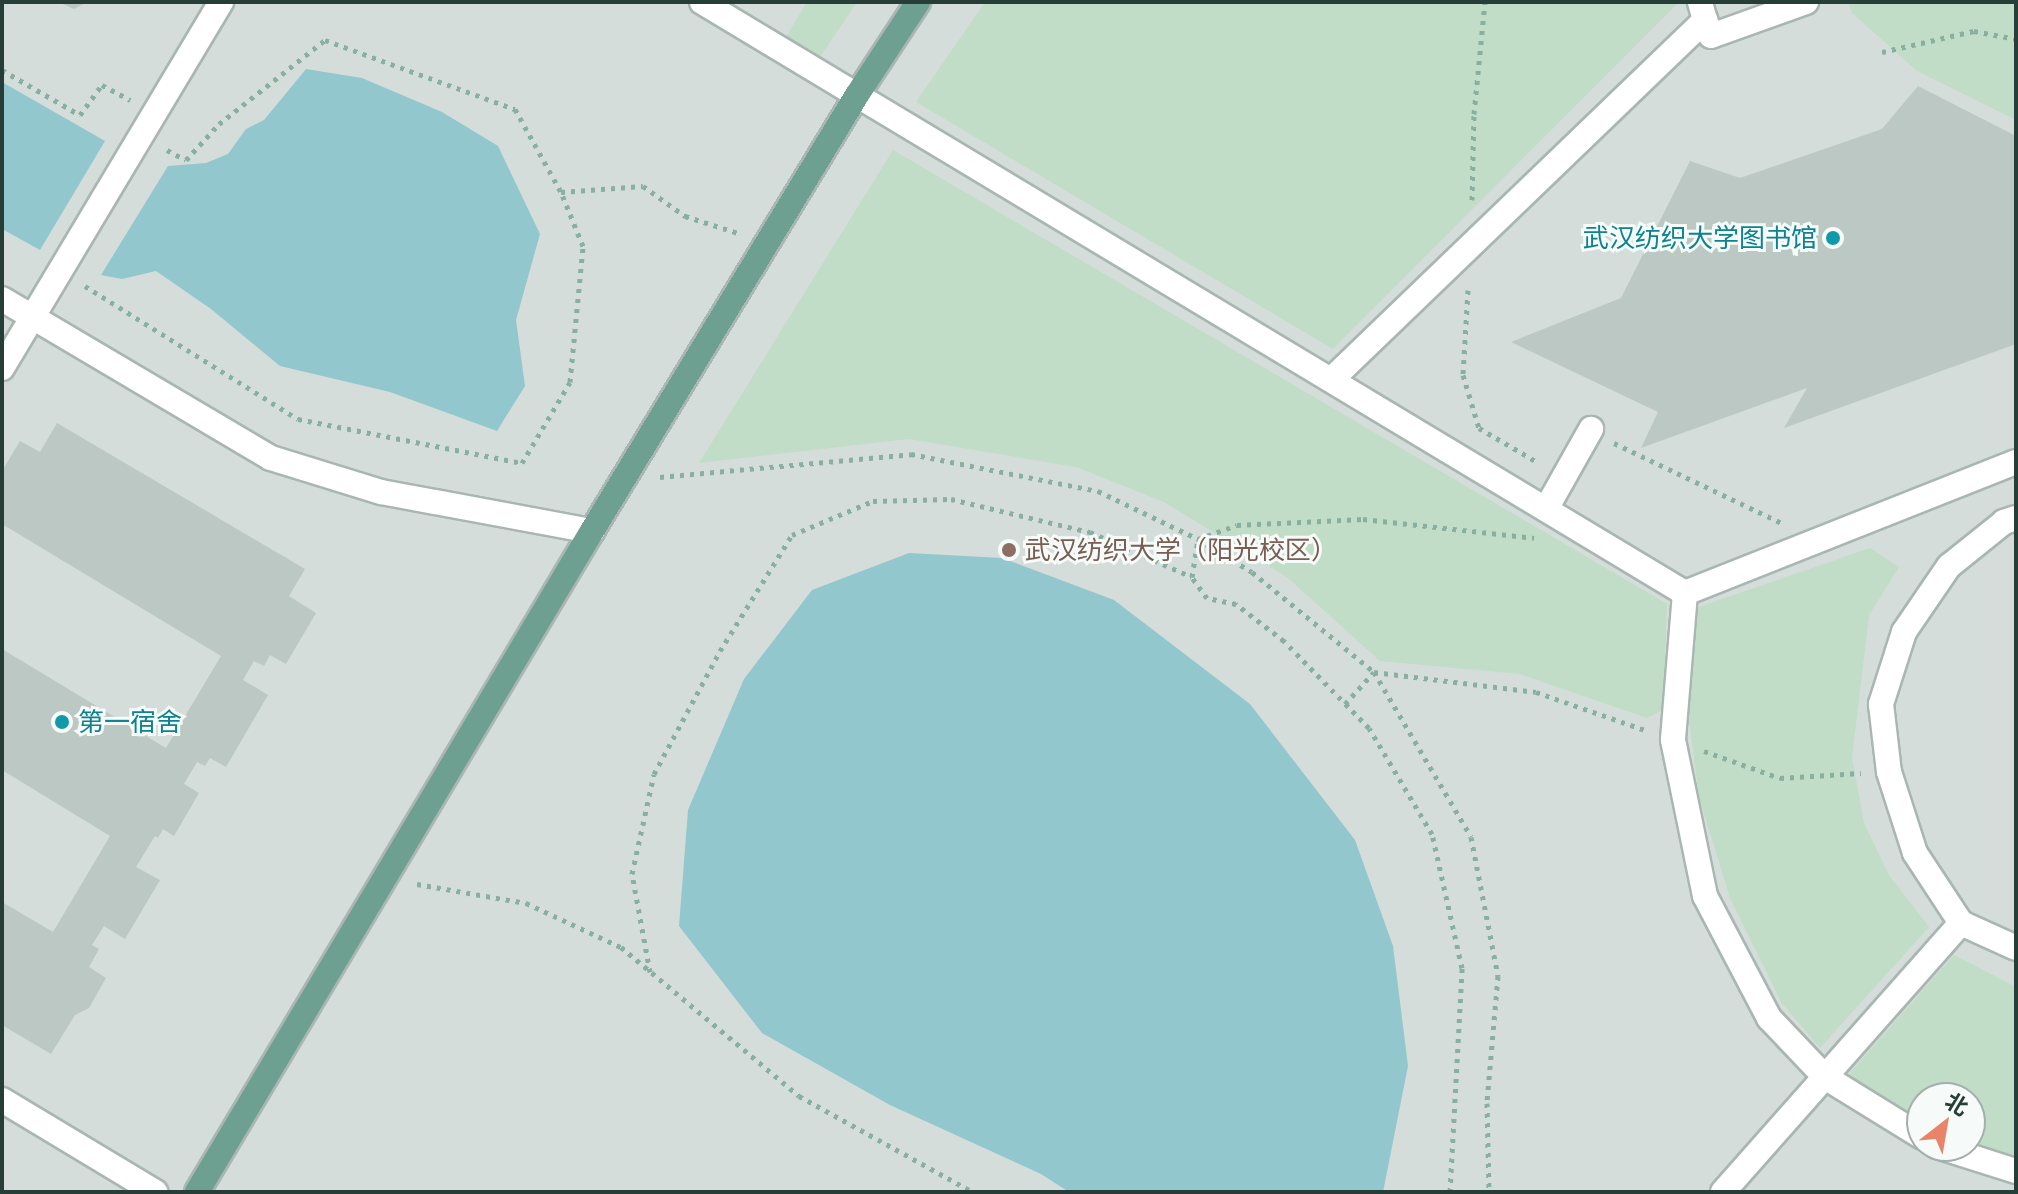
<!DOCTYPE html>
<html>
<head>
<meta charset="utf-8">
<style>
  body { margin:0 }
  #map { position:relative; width:2018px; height:1194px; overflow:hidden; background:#e6eeea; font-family:"Noto Sans","Noto Sans SC",sans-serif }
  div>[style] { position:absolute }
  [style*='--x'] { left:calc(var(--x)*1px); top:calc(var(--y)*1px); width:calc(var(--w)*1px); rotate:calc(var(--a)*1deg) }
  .built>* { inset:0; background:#d4ddd9 }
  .green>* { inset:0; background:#c1ddc7 }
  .water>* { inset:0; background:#92c7ce }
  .building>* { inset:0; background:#bbc8c3 }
  .path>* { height:5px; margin-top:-2.5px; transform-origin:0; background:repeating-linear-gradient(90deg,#89afa1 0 4px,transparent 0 10px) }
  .roads { filter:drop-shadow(2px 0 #a9b6b1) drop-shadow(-2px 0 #a9b6b1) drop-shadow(0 2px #a9b6b1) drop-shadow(0 -2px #a9b6b1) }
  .minor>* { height:24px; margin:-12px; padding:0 12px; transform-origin:12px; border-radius:12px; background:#fff }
  .major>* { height:24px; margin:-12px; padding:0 12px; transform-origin:12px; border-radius:12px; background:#6ea091 }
  .dots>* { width:22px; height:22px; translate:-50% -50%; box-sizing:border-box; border:4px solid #f6faf8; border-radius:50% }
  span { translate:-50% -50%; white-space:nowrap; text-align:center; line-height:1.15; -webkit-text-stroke:6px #f6faf8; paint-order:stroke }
  .culture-label { font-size:26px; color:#0d838f }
  .right { translate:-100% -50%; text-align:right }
  .left { translate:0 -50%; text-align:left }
  .education-label { font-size:26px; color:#785e54 }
  .frame { position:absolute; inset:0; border:4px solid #263e37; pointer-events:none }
  .north { position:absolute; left:1906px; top:1082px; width:80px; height:80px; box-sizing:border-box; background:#f6faf8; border:2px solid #a3afab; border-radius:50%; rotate:31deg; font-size:22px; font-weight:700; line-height:32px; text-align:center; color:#263e37 }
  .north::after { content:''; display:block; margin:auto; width:28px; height:36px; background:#e88469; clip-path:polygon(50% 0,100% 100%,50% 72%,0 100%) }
</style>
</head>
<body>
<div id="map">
  <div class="built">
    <div style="clip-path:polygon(evenodd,2px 2px,2016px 2px,2016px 1192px,2px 1192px,2px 2px,1922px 1098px,1970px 1098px,1970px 1146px,1922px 1146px,1922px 1098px)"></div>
  </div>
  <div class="green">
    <div style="clip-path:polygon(807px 2px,857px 2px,820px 57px,786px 37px)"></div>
    <div style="clip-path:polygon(985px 2px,1679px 2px,1333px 349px,916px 102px)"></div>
    <div style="clip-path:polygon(1848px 2px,2016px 2px,2016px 120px,1917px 71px,1852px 13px)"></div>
    <div style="clip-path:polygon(893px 150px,1667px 604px,1663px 710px,1647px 718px,1520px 674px,1380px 661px,1288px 578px,1164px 502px,1076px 467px,909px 439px,699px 463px)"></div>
    <div style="clip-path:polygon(1870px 548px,1899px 567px,1869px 615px,1852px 758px,1864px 823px,1889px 875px,1929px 927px,1820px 1048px,1781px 1002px,1730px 898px,1699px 797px,1688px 713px,1696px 608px)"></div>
    <div style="clip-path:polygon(1954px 955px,2016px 987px,2016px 1155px,1970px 1144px,1970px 1098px,1922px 1098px,1922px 1122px,1879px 1098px,1849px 1074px)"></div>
  </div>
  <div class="water">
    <div style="clip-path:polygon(306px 69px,362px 78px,442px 112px,498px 146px,540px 234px,516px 320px,525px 386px,497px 431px,390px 392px,280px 366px,211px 309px,156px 271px,122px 279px,101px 275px,168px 166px,206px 163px,228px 154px,246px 129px,264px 120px)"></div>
    <div style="clip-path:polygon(2px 82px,105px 141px,40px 250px,2px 229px)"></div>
    <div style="clip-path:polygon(909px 553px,1002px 558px,1114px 600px,1250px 704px,1355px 840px,1393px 946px,1408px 1066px,1383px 1192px,1069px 1192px,1041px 1174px,890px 1105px,762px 1033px,679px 926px,688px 810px,744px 679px,812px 590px)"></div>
  </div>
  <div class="building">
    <div style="clip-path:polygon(58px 2px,87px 2px,74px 9px)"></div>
    <div style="clip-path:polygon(1918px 86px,2016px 136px,2016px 344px,1784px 428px,1807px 388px,1641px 448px,1658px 412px,1511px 342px,1621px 298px,1690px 161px,1740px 178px,1882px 129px)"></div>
    <div style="clip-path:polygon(57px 423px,305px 569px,289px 596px,316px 613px,286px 664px,270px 655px,264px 666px,254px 661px,243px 680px,268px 695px,226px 767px,210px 758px,205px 766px,197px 762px,184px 784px,199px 793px,174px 836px,163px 829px,158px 838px,155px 836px,136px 867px,160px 880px,125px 939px,104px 926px,92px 945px,99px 949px,89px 967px,106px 978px,89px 1008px,75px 1015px,51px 1054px,2px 1025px,2px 902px,53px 932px,110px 836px,2px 770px,2px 649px,166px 748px,221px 656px,2px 524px,2px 471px,20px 441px,40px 452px)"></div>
  </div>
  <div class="path">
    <div style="--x:1882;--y:52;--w:94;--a:-12.9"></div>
    <div style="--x:1974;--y:31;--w:43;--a:10.8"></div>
    <div style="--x:2;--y:70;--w:90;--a:30"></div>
    <div style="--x:80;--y:115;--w:37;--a:-54"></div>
    <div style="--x:102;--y:85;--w:32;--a:28"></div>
    <div style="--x:167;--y:150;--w:21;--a:28"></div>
    <div style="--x:186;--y:160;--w:49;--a:-47.5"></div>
    <div style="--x:219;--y:124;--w:135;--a:-38.4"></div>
    <div style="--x:325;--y:40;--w:202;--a:20"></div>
    <div style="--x:515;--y:109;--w:95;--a:61"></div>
    <div style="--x:1472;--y:200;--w:86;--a:-88.7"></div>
    <div style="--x:1474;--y:114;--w:113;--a:-84.4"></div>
    <div style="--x:85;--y:286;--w:251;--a:32"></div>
    <div style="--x:298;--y:419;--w:228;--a:11.1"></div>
    <div style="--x:522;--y:463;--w:94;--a:-59.3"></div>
    <div style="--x:570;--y:382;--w:137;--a:-84.5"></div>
    <div style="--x:583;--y:246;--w:58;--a:-112.2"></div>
    <div style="--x:561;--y:192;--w:82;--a:-4.2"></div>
    <div style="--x:643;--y:186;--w:52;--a:35.5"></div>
    <div style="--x:685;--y:216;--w:56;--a:17.8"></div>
    <div style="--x:1468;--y:290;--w:85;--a:93.4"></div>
    <div style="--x:1463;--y:375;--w:55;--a:73.2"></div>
    <div style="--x:1479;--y:428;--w:69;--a:30.3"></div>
    <div style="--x:1614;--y:443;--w:186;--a:25.5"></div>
    <div style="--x:660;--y:477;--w:252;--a:-5.2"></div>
    <div style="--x:911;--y:454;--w:191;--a:11.2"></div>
    <div style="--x:1098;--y:491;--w:111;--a:25.6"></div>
    <div style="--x:1198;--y:539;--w:63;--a:31.4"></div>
    <div style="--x:1252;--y:572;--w:158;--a:39.3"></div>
    <div style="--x:1374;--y:672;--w:163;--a:7"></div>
    <div style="--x:1536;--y:692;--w:115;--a:19.2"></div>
    <div style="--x:1345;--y:704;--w:43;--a:-47.8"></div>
    <div style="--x:1374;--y:672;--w:191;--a:59.5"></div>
    <div style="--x:1471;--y:837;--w:142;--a:79"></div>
    <div style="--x:1498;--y:976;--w:127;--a:95"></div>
    <div style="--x:1487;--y:1103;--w:89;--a:88.7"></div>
    <div style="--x:1704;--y:751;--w:81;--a:19.6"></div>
    <div style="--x:1780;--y:778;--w:81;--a:-3.5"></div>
    <div style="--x:417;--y:884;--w:111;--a:9.9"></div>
    <div style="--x:526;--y:903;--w:105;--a:24.9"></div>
    <div style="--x:621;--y:947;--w:232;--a:39.9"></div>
    <div style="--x:799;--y:1096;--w:199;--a:28.9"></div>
    <div style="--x:650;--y:972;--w:100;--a:-100.4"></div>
    <div style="--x:632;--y:874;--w:102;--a:-77.6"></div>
    <div style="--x:654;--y:774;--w:140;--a:-61.8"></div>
    <div style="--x:720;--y:651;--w:137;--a:-58.2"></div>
    <div style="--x:792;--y:535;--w:88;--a:-22.8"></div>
    <div style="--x:873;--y:501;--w:78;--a:-1.5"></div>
    <div style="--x:951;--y:499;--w:143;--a:13.4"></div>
    <div style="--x:1090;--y:532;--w:111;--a:23.8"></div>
    <div style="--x:1450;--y:1192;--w:224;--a:-86.9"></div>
    <div style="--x:1462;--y:968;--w:137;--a:-102.6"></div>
    <div style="--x:1432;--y:834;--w:123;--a:-120.7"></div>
    <div style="--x:1369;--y:728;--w:122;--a:-134.3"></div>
    <div style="--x:1284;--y:641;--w:61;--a:-142.4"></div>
    <div style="--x:1236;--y:604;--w:30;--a:-168"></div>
    <div style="--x:1207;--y:598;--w:26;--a:-126"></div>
    <div style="--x:1192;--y:577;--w:38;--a:-81"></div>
    <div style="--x:1198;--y:539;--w:41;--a:-19.7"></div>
    <div style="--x:1237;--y:525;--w:126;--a:-2.7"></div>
    <div style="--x:1363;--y:519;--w:172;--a:6.3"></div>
  </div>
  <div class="roads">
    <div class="minor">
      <div style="--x:702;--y:2;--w:1147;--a:31.02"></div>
      <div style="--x:1685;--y:593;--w:356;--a:-21.6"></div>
      <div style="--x:1705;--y:20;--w:17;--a:69"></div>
      <div style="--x:1711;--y:36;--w:101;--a:-19.7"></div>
      <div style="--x:2;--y:299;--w:312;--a:30.6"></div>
      <div style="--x:271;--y:458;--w:115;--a:17.2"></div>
      <div style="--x:381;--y:492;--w:215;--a:10.5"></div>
      <div style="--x:2;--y:368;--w:427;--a:-59.1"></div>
      <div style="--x:1332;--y:379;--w:518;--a:-43.9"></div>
      <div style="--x:1705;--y:20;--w:19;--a:-106"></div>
      <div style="--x:1546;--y:509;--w:92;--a:-60.6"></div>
      <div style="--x:2016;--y:518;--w:13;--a:162"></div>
      <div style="--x:2004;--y:522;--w:70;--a:141.3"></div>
      <div style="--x:1949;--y:566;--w:80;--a:124.3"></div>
      <div style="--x:1904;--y:632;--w:76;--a:107.7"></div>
      <div style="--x:1881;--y:704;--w:68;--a:83.3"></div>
      <div style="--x:1889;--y:772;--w:85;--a:72.2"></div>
      <div style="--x:1915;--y:853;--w:84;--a:56.7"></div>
      <div style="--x:1961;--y:923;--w:60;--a:24.4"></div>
      <div style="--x:1685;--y:593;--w:147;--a:94.7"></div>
      <div style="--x:1673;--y:740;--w:159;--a:78.4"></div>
      <div style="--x:1705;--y:896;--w:138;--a:62.3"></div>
      <div style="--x:1769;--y:1018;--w:81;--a:46.5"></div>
      <div style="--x:1825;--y:1077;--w:114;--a:31.7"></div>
      <div style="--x:2;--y:1100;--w:179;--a:31"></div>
      <div style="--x:1937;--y:1146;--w:83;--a:17.6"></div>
      <div style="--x:1723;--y:1192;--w:359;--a:-48.5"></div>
    </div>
    <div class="major">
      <div style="--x:197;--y:1192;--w:770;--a:-59.14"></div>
      <div style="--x:592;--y:531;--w:510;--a:-58.71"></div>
      <div style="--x:857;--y:95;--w:111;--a:-56.7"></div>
    </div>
  </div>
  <div class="dots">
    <div style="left:1833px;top:238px;background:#0f9aa8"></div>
    <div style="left:1009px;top:550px;background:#8d6e63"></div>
    <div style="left:62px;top:722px;background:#0f9aa8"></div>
  </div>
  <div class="culture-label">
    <span class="right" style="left:1817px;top:238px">武汉纺织大学图书馆</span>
    <span class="left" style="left:78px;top:722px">第一宿舍</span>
  </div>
  <div class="education-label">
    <span class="left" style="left:1025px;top:550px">武汉纺织大学（阳光校区）</span>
  </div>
  <div class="frame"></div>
  <div class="north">北</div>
</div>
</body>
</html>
